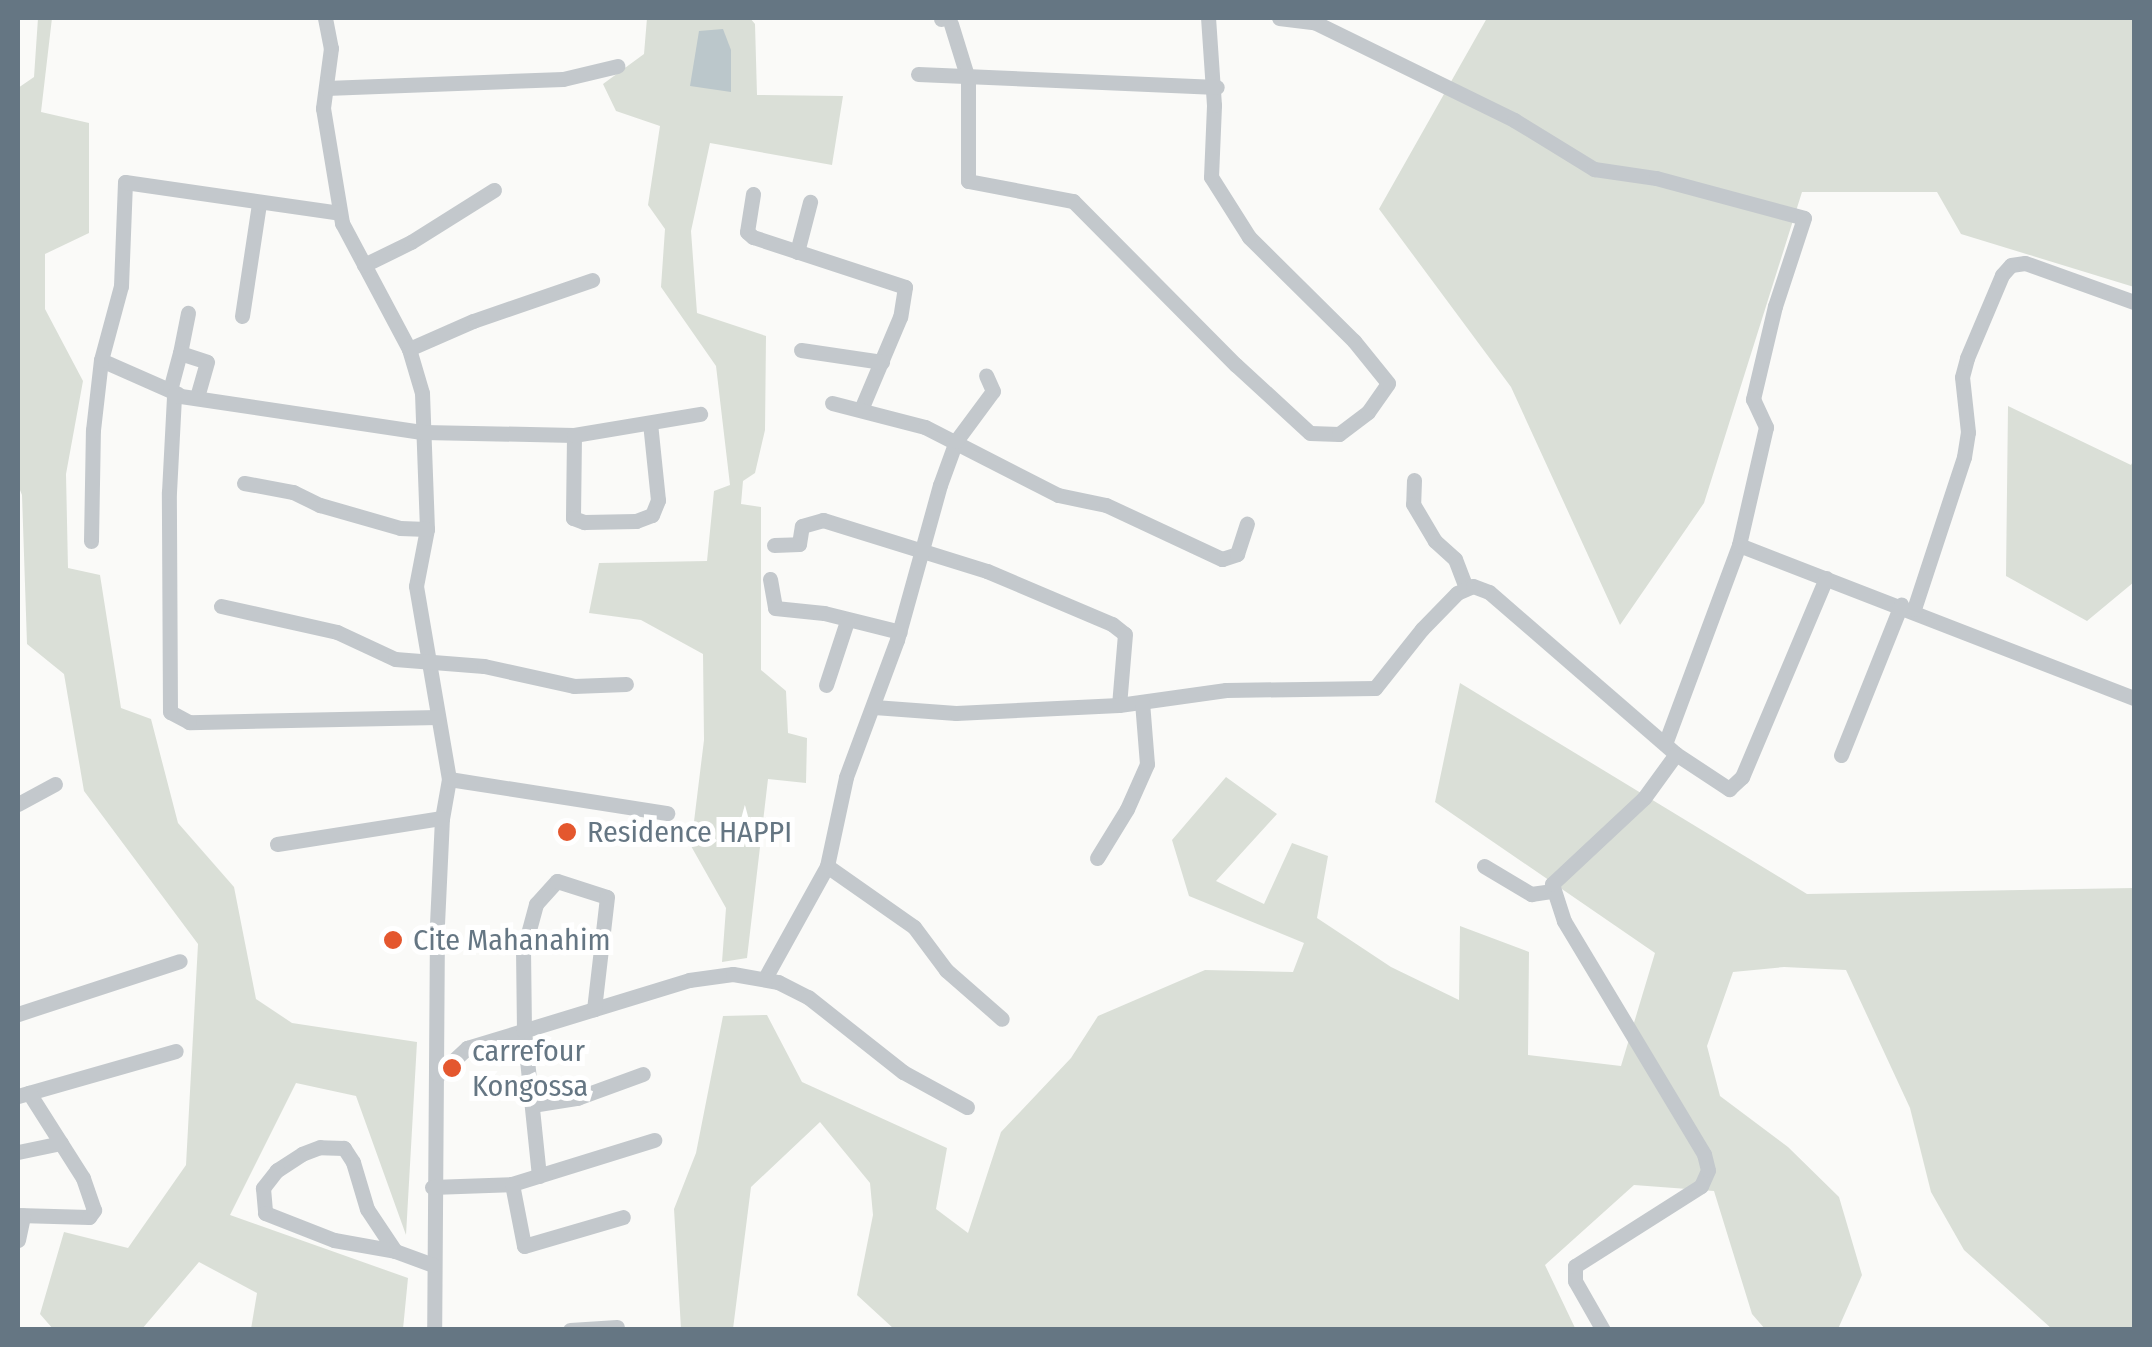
<!DOCTYPE html>
<html>
<head>
<meta charset="utf-8">
<style>
  body { margin:0 }
  #map { position:relative; width:2152px; height:1347px; overflow:hidden; background:#fafaf8; font-family:"Fira Sans Condensed",sans-serif }
  div>[style] { position:absolute }
  [style*='--x'] { left:calc(var(--x)*1px); top:calc(var(--y)*1px); width:calc(var(--w)*1px); rotate:calc(var(--a)*1deg) }
  .green>* { inset:0; background:#dadfd7 }
  .water>* { inset:0; background:#bbc7cb }
  .minor>* { height:15px; margin:-7.5px; padding:0 7.5px; transform-origin:7.5px; border-radius:7.5px; background:#c3c8cc }
  .dots>* { width:28px; height:28px; translate:-50% -50%; box-sizing:border-box; border:5px solid #fff; border-radius:50% }
  span { translate:-50% -50%; white-space:nowrap; text-align:center; line-height:1.15; -webkit-text-stroke:10px #fff; paint-order:stroke }
  .poi-label { font-size:30px; color:#657683 }
  .left { translate:0 -50%; text-align:left }
  .frame { position:absolute; inset:0; border:20px solid #657683; pointer-events:none }
</style>
</head>
<body>
<div id="map">
  <div class="green">
    <div style="clip-path:polygon(38px 18px,52px 18px,41px 112px,89px 123px,89px 233px,45px 254px,45px 309px,83px 381px,66px 474px,68px 568px,100px 575px,121px 708px,151px 719px,178px 823px,234px 887px,256px 999px,292px 1023px,417px 1042px,406px 1235px,356px 1096px,296px 1083px,230px 1215px,408px 1278px,403px 1329px,251px 1329px,257px 1293px,199px 1262px,142px 1329px,53px 1329px,40px 1314px,64px 1232px,128px 1248px,186px 1165px,198px 944px,84px 791px,64px 674px,27px 644px,22px 495px,18px 485px,18px 88px,34px 77px)"></div>
    <div style="clip-path:polygon(647px 18px,750px 18px,755px 24px,757px 95px,843px 96px,832px 165px,710px 143px,691px 231px,697px 313px,766px 336px,765px 430px,755px 473px,743px 481px,741px 504px,761px 507px,761px 670px,786px 691px,788px 733px,807px 738px,806px 783px,768px 779px,747px 958px,722px 962px,726px 908px,691px 846px,704px 740px,703px 654px,641px 620px,589px 613px,599px 563px,707px 561px,714px 491px,730px 485px,716px 366px,661px 287px,665px 229px,648px 205px,660px 126px,616px 111px,603px 84px,644px 54px)"></div>
    <div style="clip-path:polygon(1487px 18px,2134px 18px,2134px 287px,1961px 234px,1937px 192px,1802px 192px,1704px 503px,1620px 625px,1511px 387px,1379px 209px)"></div>
    <div style="clip-path:polygon(2008px 406px,2131px 465px,2134px 459px,2134px 582px,2087px 621px,2006px 576px)"></div>
    <div style="clip-path:polygon(1460px 683px,1807px 894px,2134px 888px,2134px 1329px,2052px 1329px,1964px 1250px,1931px 1192px,1910px 1108px,1846px 970px,1784px 967px,1733px 972px,1707px 1046px,1720px 1096px,1788px 1147px,1839px 1197px,1862px 1275px,1838px 1329px,1765px 1329px,1752px 1314px,1714px 1191px,1634px 1185px,1545px 1265px,1576px 1330px,894px 1329px,857px 1295px,873px 1215px,870px 1183px,820px 1122px,751px 1187px,733px 1329px,681px 1329px,674px 1209px,696px 1153px,723px 1016px,767px 1015px,802px 1082px,947px 1148px,936px 1209px,968px 1233px,1001px 1132px,1071px 1058px,1098px 1016px,1205px 970px,1293px 972px,1304px 943px,1189px 896px,1172px 840px,1226px 777px,1277px 814px,1216px 881px,1264px 904px,1292px 843px,1328px 856px,1317px 918px,1391px 967px,1459px 1000px,1460px 926px,1529px 952px,1528px 1055px,1621px 1066px,1655px 953px,1435px 802px)"></div>
  </div>
  <div class="water">
    <div style="clip-path:polygon(723px 29px,731px 50px,731px 92px,690px 86px,699px 31px)"></div>
  </div>
  <div class="minor">
    <div style="--x:325;--y:18;--w:31;--a:79"></div>
    <div style="--x:331;--y:48;--w:61;--a:97.6"></div>
    <div style="--x:323;--y:108;--w:117;--a:80.6"></div>
    <div style="--x:342;--y:223;--w:143;--a:62"></div>
    <div style="--x:409;--y:349;--w:46;--a:73.5"></div>
    <div style="--x:422;--y:393;--w:136;--a:87.9"></div>
    <div style="--x:427;--y:529;--w:58;--a:100.9"></div>
    <div style="--x:416;--y:586;--w:196;--a:80.3"></div>
    <div style="--x:449;--y:779;--w:40;--a:100"></div>
    <div style="--x:442;--y:818;--w:108;--a:92.7"></div>
    <div style="--x:437;--y:926;--w:404;--a:90.4"></div>
    <div style="--x:1279;--y:18;--w:35;--a:7"></div>
    <div style="--x:1314;--y:22;--w:223;--a:26.1"></div>
    <div style="--x:1514;--y:120;--w:94;--a:31.5"></div>
    <div style="--x:1594;--y:169;--w:63;--a:8.3"></div>
    <div style="--x:1656;--y:178;--w:153;--a:15.1"></div>
    <div style="--x:1804;--y:218;--w:93;--a:108.2"></div>
    <div style="--x:1775;--y:306;--w:96;--a:103.3"></div>
    <div style="--x:1753;--y:399;--w:31;--a:65"></div>
    <div style="--x:1766;--y:427;--w:121;--a:102.9"></div>
    <div style="--x:1739;--y:545;--w:212;--a:110.4"></div>
    <div style="--x:941;--y:19;--w:1;--a:-90"></div>
    <div style="--x:951;--y:24;--w:58;--a:72.8"></div>
    <div style="--x:968;--y:79;--w:102;--a:90"></div>
    <div style="--x:968;--y:181;--w:107;--a:10.8"></div>
    <div style="--x:1073;--y:201;--w:231;--a:45.2"></div>
    <div style="--x:1236;--y:365;--w:100;--a:42.6"></div>
    <div style="--x:1310;--y:433;--w:29;--a:2"></div>
    <div style="--x:1339;--y:434;--w:36;--a:-37"></div>
    <div style="--x:1368;--y:412;--w:35;--a:-55"></div>
    <div style="--x:1388;--y:383;--w:54;--a:-129"></div>
    <div style="--x:1354;--y:341;--w:148;--a:-135.3"></div>
    <div style="--x:1249;--y:237;--w:71;--a:-122.3"></div>
    <div style="--x:1211;--y:177;--w:72;--a:-87.6"></div>
    <div style="--x:1214;--y:105;--w:87;--a:-93.9"></div>
    <div style="--x:918;--y:74;--w:299;--a:2.5"></div>
    <div style="--x:326;--y:88;--w:237;--a:-2.2"></div>
    <div style="--x:563;--y:79;--w:56;--a:-13.5"></div>
    <div style="--x:753;--y:194;--w:38;--a:99"></div>
    <div style="--x:747;--y:232;--w:8;--a:40"></div>
    <div style="--x:753;--y:237;--w:160;--a:18.2"></div>
    <div style="--x:905;--y:287;--w:30;--a:99"></div>
    <div style="--x:900;--y:317;--w:98;--a:112.9"></div>
    <div style="--x:797;--y:252;--w:52;--a:-75.4"></div>
    <div style="--x:364;--y:265;--w:52;--a:-26.1"></div>
    <div style="--x:411;--y:242;--w:98;--a:-32.1"></div>
    <div style="--x:242;--y:316;--w:114;--a:-81.4"></div>
    <div style="--x:409;--y:349;--w:70;--a:-23.6"></div>
    <div style="--x:473;--y:321;--w:126;--a:-19"></div>
    <div style="--x:801;--y:350;--w:82;--a:8.4"></div>
    <div style="--x:180;--y:353;--w:41;--a:-78.7"></div>
    <div style="--x:101;--y:360;--w:84;--a:23.8"></div>
    <div style="--x:170;--y:390;--w:38;--a:-75"></div>
    <div style="--x:180;--y:353;--w:28;--a:18"></div>
    <div style="--x:207;--y:362;--w:37;--a:106"></div>
    <div style="--x:832;--y:403;--w:96;--a:14.5"></div>
    <div style="--x:925;--y:427;--w:149;--a:27.1"></div>
    <div style="--x:1058;--y:495;--w:49;--a:11.8"></div>
    <div style="--x:1106;--y:505;--w:128;--a:25"></div>
    <div style="--x:1222;--y:559;--w:16;--a:-18"></div>
    <div style="--x:1237;--y:554;--w:32;--a:-72"></div>
    <div style="--x:574;--y:435;--w:83;--a:90.7"></div>
    <div style="--x:573;--y:518;--w:12;--a:20"></div>
    <div style="--x:584;--y:522;--w:52;--a:-1.1"></div>
    <div style="--x:636;--y:521;--w:17;--a:-21"></div>
    <div style="--x:652;--y:515;--w:16;--a:-68"></div>
    <div style="--x:658;--y:500;--w:77;--a:-95.9"></div>
    <div style="--x:1414;--y:480;--w:24;--a:92"></div>
    <div style="--x:1413;--y:504;--w:43;--a:59.3"></div>
    <div style="--x:1435;--y:541;--w:27;--a:42"></div>
    <div style="--x:1455;--y:559;--w:31;--a:69"></div>
    <div style="--x:244;--y:483;--w:50;--a:10.4"></div>
    <div style="--x:293;--y:492;--w:30;--a:26"></div>
    <div style="--x:320;--y:505;--w:83;--a:16"></div>
    <div style="--x:400;--y:528;--w:27;--a:2"></div>
    <div style="--x:91;--y:541;--w:111;--a:-89"></div>
    <div style="--x:93;--y:430;--w:70;--a:-83.5"></div>
    <div style="--x:101;--y:360;--w:77;--a:-74.9"></div>
    <div style="--x:121;--y:286;--w:104;--a:-87.8"></div>
    <div style="--x:125;--y:182;--w:217;--a:8.2"></div>
    <div style="--x:774;--y:545;--w:25;--a:-2"></div>
    <div style="--x:799;--y:544;--w:18;--a:-81"></div>
    <div style="--x:802;--y:526;--w:22;--a:-16"></div>
    <div style="--x:823;--y:520;--w:172;--a:17.3"></div>
    <div style="--x:987;--y:571;--w:136;--a:23"></div>
    <div style="--x:1112;--y:624;--w:16;--a:38"></div>
    <div style="--x:1125;--y:634;--w:71;--a:94.8"></div>
    <div style="--x:1739;--y:545;--w:424;--a:21.2"></div>
    <div style="--x:770;--y:579;--w:29;--a:80"></div>
    <div style="--x:775;--y:608;--w:49;--a:5.8"></div>
    <div style="--x:824;--y:613;--w:78;--a:14"></div>
    <div style="--x:221;--y:606;--w:119;--a:12.6"></div>
    <div style="--x:337;--y:632;--w:64;--a:25"></div>
    <div style="--x:395;--y:659;--w:89;--a:4.5"></div>
    <div style="--x:484;--y:666;--w:92;--a:12.5"></div>
    <div style="--x:574;--y:686;--w:52;--a:-2.2"></div>
    <div style="--x:1914;--y:609;--w:160;--a:-71.8"></div>
    <div style="--x:1964;--y:457;--w:25;--a:-81"></div>
    <div style="--x:1968;--y:432;--w:55;--a:-96.2"></div>
    <div style="--x:1962;--y:377;--w:20;--a:-75"></div>
    <div style="--x:1967;--y:358;--w:90;--a:-67.1"></div>
    <div style="--x:2002;--y:275;--w:13;--a:-48"></div>
    <div style="--x:2011;--y:265;--w:14;--a:-8"></div>
    <div style="--x:2025;--y:263;--w:116;--a:19.7"></div>
    <div style="--x:826;--y:685;--w:67;--a:-71.8"></div>
    <div style="--x:874;--y:707;--w:82;--a:4.2"></div>
    <div style="--x:956;--y:713;--w:163;--a:-2.8"></div>
    <div style="--x:1119;--y:705;--w:108;--a:-8"></div>
    <div style="--x:1226;--y:690;--w:149;--a:-0.8"></div>
    <div style="--x:1375;--y:688;--w:75;--a:-51.5"></div>
    <div style="--x:1422;--y:629;--w:50;--a:-45.8"></div>
    <div style="--x:1457;--y:593;--w:17;--a:-24"></div>
    <div style="--x:1473;--y:586;--w:17;--a:21"></div>
    <div style="--x:1489;--y:592;--w:247;--a:40.9"></div>
    <div style="--x:1676;--y:754;--w:64;--a:33.4"></div>
    <div style="--x:1729;--y:789;--w:18;--a:-43"></div>
    <div style="--x:1742;--y:777;--w:216;--a:-67.1"></div>
    <div style="--x:438;--y:717;--w:249;--a:178.8"></div>
    <div style="--x:189;--y:722;--w:21;--a:-152"></div>
    <div style="--x:170;--y:712;--w:220;--a:-90.3"></div>
    <div style="--x:169;--y:492;--w:97;--a:-87"></div>
    <div style="--x:174;--y:395;--w:252;--a:8.5"></div>
    <div style="--x:423;--y:432;--w:151;--a:1.1"></div>
    <div style="--x:574;--y:435;--w:128;--a:-9.5"></div>
    <div style="--x:1841;--y:755;--w:162;--a:-68.2"></div>
    <div style="--x:449;--y:779;--w:221;--a:8.9"></div>
    <div style="--x:18;--y:804;--w:42;--a:-28.4"></div>
    <div style="--x:277;--y:844;--w:167;--a:-9"></div>
    <div style="--x:1097;--y:858;--w:57;--a:-58.5"></div>
    <div style="--x:1127;--y:809;--w:49;--a:-66"></div>
    <div style="--x:1147;--y:764;--w:62;--a:-94.6"></div>
    <div style="--x:827;--y:866;--w:106;--a:35"></div>
    <div style="--x:914;--y:927;--w:54;--a:53.3"></div>
    <div style="--x:946;--y:970;--w:74;--a:41.2"></div>
    <div style="--x:1484;--y:866;--w:55;--a:30.8"></div>
    <div style="--x:1531;--y:894;--w:22;--a:-8"></div>
    <div style="--x:765;--y:978;--w:128;--a:-61"></div>
    <div style="--x:827;--y:866;--w:91;--a:-77.9"></div>
    <div style="--x:846;--y:777;--w:146;--a:-69.6"></div>
    <div style="--x:897;--y:640;--w:161;--a:-74.5"></div>
    <div style="--x:940;--y:485;--w:47;--a:-70"></div>
    <div style="--x:956;--y:441;--w:62;--a:-53.5"></div>
    <div style="--x:993;--y:391;--w:17;--a:-114"></div>
    <div style="--x:18;--y:1014;--w:170;--a:-18.1"></div>
    <div style="--x:438;--y:1075;--w:40;--a:-43"></div>
    <div style="--x:467;--y:1048;--w:232;--a:-17"></div>
    <div style="--x:689;--y:980;--w:44;--a:-7.8"></div>
    <div style="--x:733;--y:974;--w:46;--a:10.1"></div>
    <div style="--x:778;--y:982;--w:34;--a:27"></div>
    <div style="--x:808;--y:997;--w:121;--a:38.3"></div>
    <div style="--x:903;--y:1072;--w:73;--a:28.7"></div>
    <div style="--x:18;--y:1096;--w:164;--a:-15.9"></div>
    <div style="--x:532;--y:1105;--w:46;--a:-8.8"></div>
    <div style="--x:577;--y:1098;--w:70;--a:-20"></div>
    <div style="--x:18;--y:1152;--w:44;--a:-11.8"></div>
    <div style="--x:539;--y:1176;--w:146;--a:-95.9"></div>
    <div style="--x:524;--y:1031;--w:79;--a:-90.7"></div>
    <div style="--x:523;--y:952;--w:50;--a:-74.8"></div>
    <div style="--x:536;--y:904;--w:31;--a:-48"></div>
    <div style="--x:557;--y:881;--w:52;--a:17.7"></div>
    <div style="--x:607;--y:897;--w:113;--a:96.6"></div>
    <div style="--x:512;--y:1184;--w:63;--a:79"></div>
    <div style="--x:524;--y:1246;--w:103;--a:-16.3"></div>
    <div style="--x:432;--y:1187;--w:80;--a:-2.1"></div>
    <div style="--x:512;--y:1184;--w:149;--a:-17.2"></div>
    <div style="--x:18;--y:1215;--w:71;--a:1.6"></div>
    <div style="--x:89;--y:1217;--w:9;--a:-54"></div>
    <div style="--x:94;--y:1210;--w:34;--a:-109"></div>
    <div style="--x:83;--y:1178;--w:101;--a:-122.4"></div>
    <div style="--x:18;--y:1240;--w:25;--a:-78"></div>
    <div style="--x:395;--y:1251;--w:50;--a:-123.7"></div>
    <div style="--x:367;--y:1209;--w:49;--a:-106.6"></div>
    <div style="--x:353;--y:1162;--w:17;--a:-123"></div>
    <div style="--x:344;--y:1148;--w:24;--a:-178"></div>
    <div style="--x:320;--y:1147;--w:19;--a:159"></div>
    <div style="--x:302;--y:1154;--w:30;--a:147"></div>
    <div style="--x:277;--y:1170;--w:23;--a:128"></div>
    <div style="--x:263;--y:1188;--w:25;--a:85"></div>
    <div style="--x:265;--y:1213;--w:74;--a:21.4"></div>
    <div style="--x:334;--y:1240;--w:62;--a:10.2"></div>
    <div style="--x:395;--y:1251;--w:40;--a:20.2"></div>
    <div style="--x:570;--y:1330;--w:47;--a:-3.7"></div>
    <div style="--x:1603;--y:1330;--w:56;--a:-119.7"></div>
    <div style="--x:1575;--y:1281;--w:15;--a:-90"></div>
    <div style="--x:1575;--y:1266;--w:149;--a:-32.4"></div>
    <div style="--x:1701;--y:1186;--w:17;--a:-66"></div>
    <div style="--x:1708;--y:1170;--w:16;--a:-104"></div>
    <div style="--x:1704;--y:1154;--w:272;--a:-121"></div>
    <div style="--x:1564;--y:921;--w:39;--a:-108"></div>
    <div style="--x:1552;--y:884;--w:126;--a:-43.1"></div>
    <div style="--x:1644;--y:798;--w:54;--a:-54"></div>
  </div>
  <div class="dots">
    <div style="left:567px;top:832px;background:#e4572e"></div>
    <div style="left:393px;top:940px;background:#e4572e"></div>
    <div style="left:452px;top:1068px;background:#e4572e"></div>
  </div>
  <div class="poi-label">
    <span class="left" style="left:587px;top:832px">Residence HAPPI</span>
    <span class="left" style="left:413px;top:940px">Cite Mahanahim</span>
    <span class="left" style="left:472px;top:1068px">carrefour<br>Kongossa</span>
  </div>
  <div class="frame"></div>
</div>
</body>
</html>
